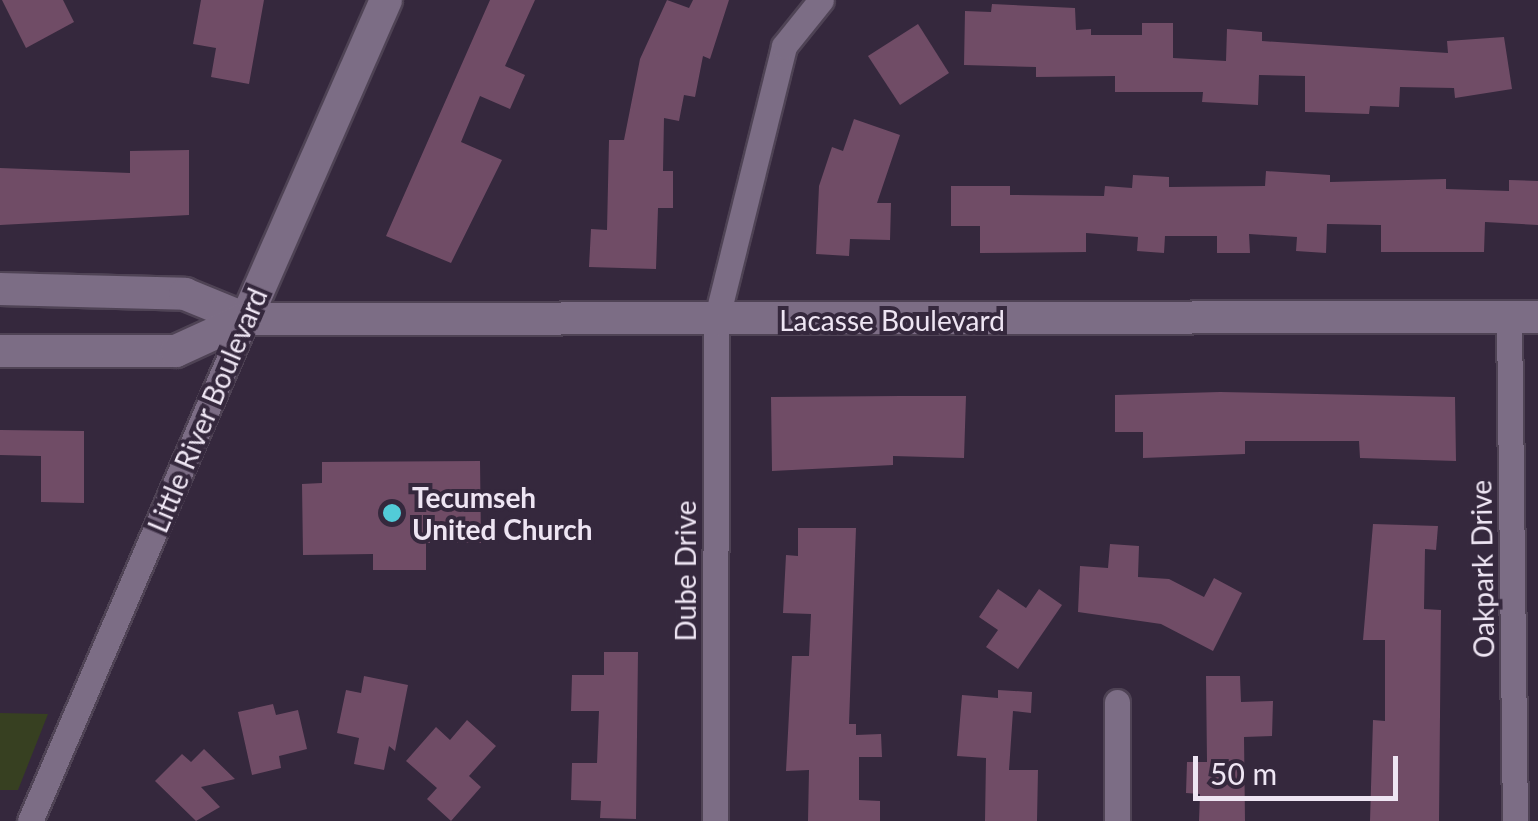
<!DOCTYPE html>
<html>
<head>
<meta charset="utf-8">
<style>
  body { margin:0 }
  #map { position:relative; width:1538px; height:821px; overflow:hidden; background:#35283d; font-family:Lato,sans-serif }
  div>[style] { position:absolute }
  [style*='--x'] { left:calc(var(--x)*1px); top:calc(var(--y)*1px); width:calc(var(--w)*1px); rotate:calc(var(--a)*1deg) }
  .green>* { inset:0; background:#374021 }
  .building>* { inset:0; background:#704c66 }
  .roads { filter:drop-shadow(2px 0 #4f4355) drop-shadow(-2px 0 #4f4355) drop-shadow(0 2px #4f4355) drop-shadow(0 -2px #4f4355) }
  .minor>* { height:25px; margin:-12.5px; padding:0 12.5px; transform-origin:12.5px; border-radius:12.5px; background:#7c6d85 }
  .tertiary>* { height:32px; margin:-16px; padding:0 16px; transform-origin:16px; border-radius:16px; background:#7c6d85 }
  .dots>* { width:28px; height:28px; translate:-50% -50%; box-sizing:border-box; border:5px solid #35283d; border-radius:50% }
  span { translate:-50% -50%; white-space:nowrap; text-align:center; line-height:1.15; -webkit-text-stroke:8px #35283d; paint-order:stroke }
  .street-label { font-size:28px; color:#eee5f3 }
  .poi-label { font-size:28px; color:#eee5f3; font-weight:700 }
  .left { translate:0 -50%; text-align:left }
  .scale { position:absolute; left:1193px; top:756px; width:205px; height:45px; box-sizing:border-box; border:5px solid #eee5f3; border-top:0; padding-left:12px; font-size:30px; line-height:35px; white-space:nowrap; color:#eee5f3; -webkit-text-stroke:8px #35283d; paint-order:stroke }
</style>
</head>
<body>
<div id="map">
  <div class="green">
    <div style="clip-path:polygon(0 713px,48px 714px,18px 790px,0 790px)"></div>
  </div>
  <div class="building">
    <div style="clip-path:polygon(2px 0,63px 0,74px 22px,26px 48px)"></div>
    <div style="clip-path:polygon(201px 0,264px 0,249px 84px,211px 77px,216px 48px,193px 44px)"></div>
    <div style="clip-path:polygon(490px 0,535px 0,505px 66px,525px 75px,510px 109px,480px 96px,461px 142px,502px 160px,451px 263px,386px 236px)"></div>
    <div style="clip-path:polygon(667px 0,689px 8px,693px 0,729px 0,710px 59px,703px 56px,695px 97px,684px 95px,679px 121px,664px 118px,663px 171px,673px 171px,673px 208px,658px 208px,656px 269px,589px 267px,591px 229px,607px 230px,609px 140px,624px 140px,640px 59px)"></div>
    <div style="clip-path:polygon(992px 4px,1075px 8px,1076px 30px,1091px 29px,1091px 35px,1142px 35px,1142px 23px,1173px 23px,1173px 58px,1226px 61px,1227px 29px,1262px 32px,1262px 41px,1448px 53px,1447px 41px,1504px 37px,1512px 89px,1455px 98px,1454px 88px,1400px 87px,1399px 107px,1370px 106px,1369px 114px,1305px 112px,1305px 76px,1259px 75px,1258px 105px,1202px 102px,1203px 92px,1115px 92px,1115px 76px,1036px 77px,1036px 67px,964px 65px,965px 11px,991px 12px)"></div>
    <div style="clip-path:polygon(918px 24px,949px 73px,900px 105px,868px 56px)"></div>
    <div style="clip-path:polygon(854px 119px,900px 135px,877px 203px,891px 203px,890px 240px,850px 239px,849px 256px,816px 254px,819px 186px,832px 147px,843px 151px)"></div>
    <div style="clip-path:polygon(189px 150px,189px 215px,0 225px,0 168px,130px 173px,130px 151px)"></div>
    <div style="clip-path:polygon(1266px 171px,1330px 175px,1330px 182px,1446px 179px,1446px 189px,1509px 191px,1509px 180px,1538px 181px,1538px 225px,1485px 222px,1484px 252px,1381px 252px,1381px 225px,1327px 224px,1326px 253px,1296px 251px,1297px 237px,1249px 234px,1250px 253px,1217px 253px,1217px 236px,1165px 236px,1164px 253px,1137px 251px,1138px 237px,1086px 233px,1086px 252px,980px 253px,980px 226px,951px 226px,951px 186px,1010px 186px,1010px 195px,1104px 196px,1105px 186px,1132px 188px,1133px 175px,1169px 177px,1169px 187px,1265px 186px)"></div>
    <div style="clip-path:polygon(1220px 392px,1455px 397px,1456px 461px,1360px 458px,1359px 441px,1245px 441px,1245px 454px,1143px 458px,1143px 432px,1115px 432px,1115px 395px)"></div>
    <div style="clip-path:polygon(901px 396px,966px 396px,964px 458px,893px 456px,893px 465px,772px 471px,771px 397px)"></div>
    <div style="clip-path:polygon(0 430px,84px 431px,84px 503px,41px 502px,41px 456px,0 455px)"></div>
    <div style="clip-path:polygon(480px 461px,481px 543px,426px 543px,426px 570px,373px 570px,373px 554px,303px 555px,302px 484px,322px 483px,322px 462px)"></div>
    <div style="clip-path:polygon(1373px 524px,1438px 526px,1436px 550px,1425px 549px,1424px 609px,1441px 610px,1439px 821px,1370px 821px,1373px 720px,1385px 721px,1385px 640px,1363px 640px)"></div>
    <div style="clip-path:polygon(798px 528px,856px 528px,849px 724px,856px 724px,856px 735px,881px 734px,882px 757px,859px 757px,859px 800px,880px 801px,880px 821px,808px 821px,809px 770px,786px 771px,792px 656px,809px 656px,811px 614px,783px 613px,786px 555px,798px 556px)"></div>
    <div style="clip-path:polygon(1110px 544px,1139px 546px,1138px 577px,1169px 579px,1204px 597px,1214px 578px,1242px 593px,1213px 651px,1161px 624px,1078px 612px,1080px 566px,1108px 568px)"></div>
    <div style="clip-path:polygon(998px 589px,1026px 608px,1039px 589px,1062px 605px,1018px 669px,986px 647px,998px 630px,979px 617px)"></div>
    <div style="clip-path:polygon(604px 652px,638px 652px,636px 819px,600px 818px,601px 801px,571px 800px,572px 763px,597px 763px,599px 711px,571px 711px,572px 675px,604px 675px)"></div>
    <div style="clip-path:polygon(364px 676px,408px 685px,395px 751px,389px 746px,384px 770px,354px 764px,359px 738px,337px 733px,346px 690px,361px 693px)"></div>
    <div style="clip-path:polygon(1206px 676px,1240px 676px,1241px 702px,1273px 701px,1272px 736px,1244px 737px,1245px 821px,1199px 821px,1200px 794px,1186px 793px,1187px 762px,1207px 762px)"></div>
    <div style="clip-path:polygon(998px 690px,1032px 692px,1031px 713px,1013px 711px,1009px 770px,1038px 770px,1037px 821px,985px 821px,986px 758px,957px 756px,962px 695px,998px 698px)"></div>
    <div style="clip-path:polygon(273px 704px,276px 715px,298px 710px,307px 749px,279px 756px,281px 768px,252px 775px,238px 712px)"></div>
    <div style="clip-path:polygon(467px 720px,496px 746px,469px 776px,481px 787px,451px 821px,427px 799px,437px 788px,406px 761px,436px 727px,450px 740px)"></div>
    <div style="clip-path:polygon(204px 749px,235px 779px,201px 787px,220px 807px,196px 821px,155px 781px,182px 754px,191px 762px)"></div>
  </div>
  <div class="roads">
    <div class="minor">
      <div style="--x:1509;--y:317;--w:504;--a:89.32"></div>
      <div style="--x:1117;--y:702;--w:119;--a:90"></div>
      <div style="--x:30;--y:821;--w:546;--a:-66.72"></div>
      <div style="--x:715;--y:821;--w:500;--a:-89.89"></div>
      <div style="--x:716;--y:321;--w:283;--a:-76.1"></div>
      <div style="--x:784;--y:46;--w:59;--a:-51.2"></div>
    </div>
    <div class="tertiary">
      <div style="--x:0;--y:289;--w:185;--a:1.5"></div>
      <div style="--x:185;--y:294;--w:66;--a:22.3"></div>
      <div style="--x:246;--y:319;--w:1292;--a:-0.09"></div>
      <div style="--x:246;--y:319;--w:348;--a:-66.3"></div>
      <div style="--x:0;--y:351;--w:176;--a:0"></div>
      <div style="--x:176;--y:351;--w:77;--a:-24.6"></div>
    </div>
  </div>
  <div class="dots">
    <div style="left:392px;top:513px;background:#52cbd8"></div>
  </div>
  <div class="street-label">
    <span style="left:892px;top:320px">Lacasse Boulevard</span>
    <span style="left:207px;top:410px;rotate:-67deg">Little River Boulevard</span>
    <span style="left:1482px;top:569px;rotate:-91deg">Oakpark Drive</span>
    <span style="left:685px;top:571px;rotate:-90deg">Dube Drive</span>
  </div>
  <div class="poi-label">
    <span class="left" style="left:412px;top:513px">Tecumseh<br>United Church</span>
  </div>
  <div class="scale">50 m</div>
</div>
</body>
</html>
